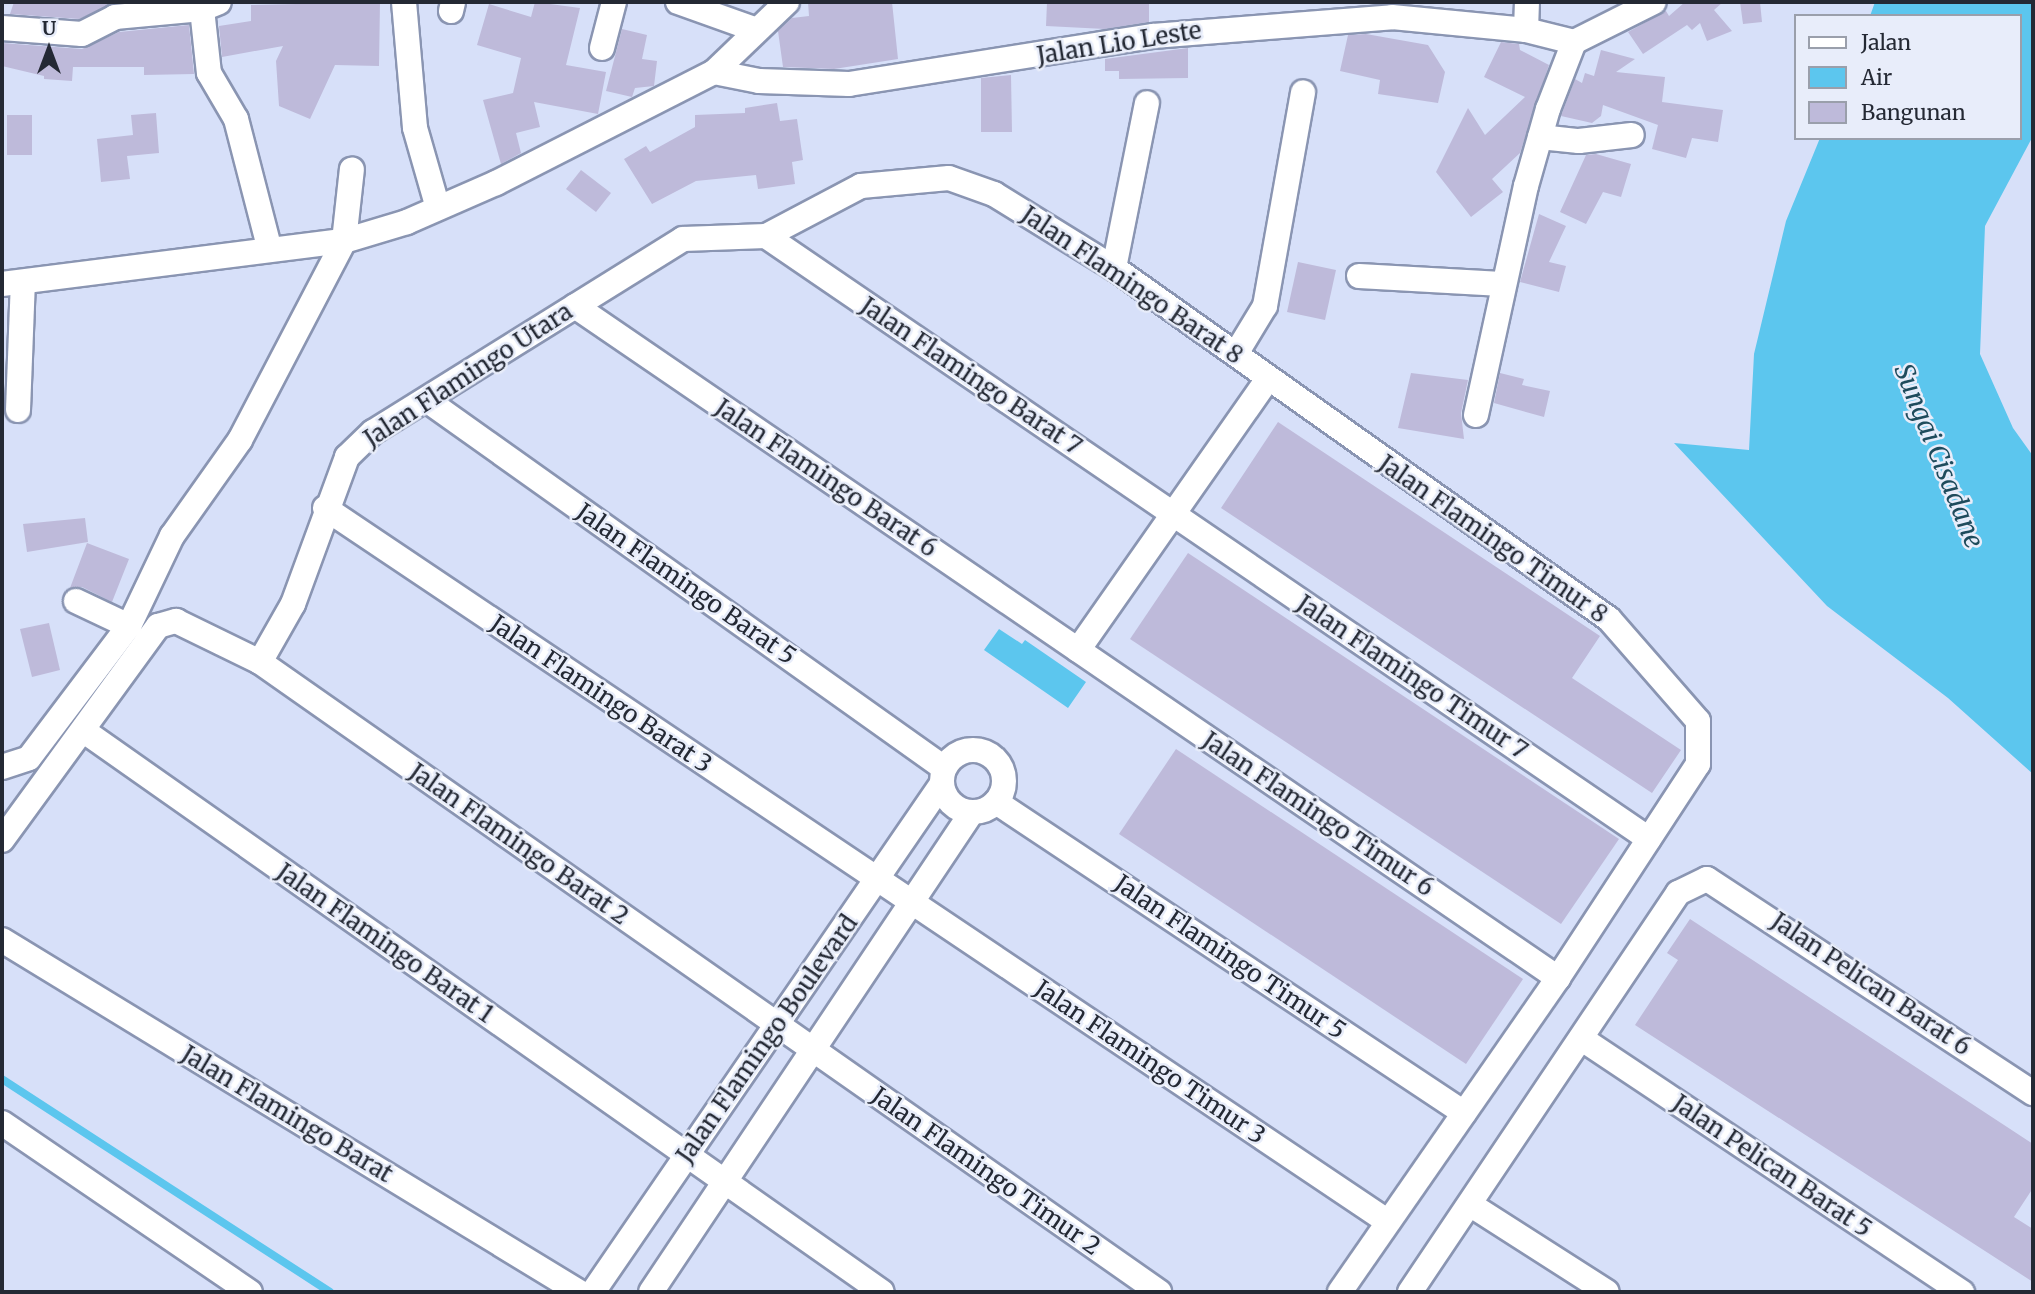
<!DOCTYPE html>
<html>
<head>
<meta charset="utf-8">
<style>
  body { margin:0 }
  #map { position:relative; width:2035px; height:1294px; overflow:hidden; background:#d7e0f9; font-family:Merriweather,serif }
  div>[style] { position:absolute }
  [style*='--x'] { left:calc(var(--x)*1px); top:calc(var(--y)*1px); width:calc(var(--w)*1px); rotate:calc(var(--a)*1deg) }
  .water>* { inset:0; background:#5cc6ee }
  .stream>* { height:8px; margin:-4px; padding:0 4px; transform-origin:4px; border-radius:4px; background:#5cc6ee }
  .building>* { inset:0; background:#bebada }
  .roads { filter:drop-shadow(2px 0 #8a95b2) drop-shadow(-2px 0 #8a95b2) drop-shadow(0 2px #8a95b2) drop-shadow(0 -2px #8a95b2) }
  .minor>* { height:24px; margin:-12px; padding:0 12px; transform-origin:12px; border-radius:12px; background:#fff }
  .minor>.ring { margin:-12px; padding:0; box-sizing:content-box; background:none; border:24px solid #fff; border-radius:50% }
  span { translate:-50% -50%; white-space:nowrap; text-align:center; line-height:1.15; -webkit-text-stroke:5px #e8edfa; paint-order:stroke }
  .street-label { font-size:24px; color:#242934 }
  .water-label { font-size:26px; color:#1e4b5c; font-style:italic }
  .frame { position:absolute; inset:0; border:4px solid #242934; pointer-events:none }
  .legend { position:absolute; left:1794px; top:14px; width:228px; height:126px; box-sizing:border-box; background:#e8edfa; border:2px solid #9a9fab; margin:0; padding:9px 12px; list-style:none; font-size:21px; color:#242934 }
  .legend li { display:flex; align-items:center; gap:14px; height:35px }
  .legend b { width:35px; border:2px solid #9a9fab }
  .north { position:absolute; left:14px; top:14px; width:70px; height:70px; -webkit-text-stroke:5px #e8edfa; paint-order:stroke; rotate:0deg; font-size:19px; font-weight:700; line-height:28px; text-align:center; color:#242934 }
  .north::after { content:''; display:block; margin:auto; width:24px; height:32px; background:#242934; clip-path:polygon(50% 0,100% 100%,50% 72%,0 100%) }
</style>
</head>
<body>
<div id="map">
  <div class="water">
    <div style="clip-path:polygon(1875px 2px,2033px 2px,2033px 136px,1985px 226px,1980px 354px,2013px 428px,2033px 456px,2033px 774px,1948px 698px,1827px 606px,1674px 443px,1749px 450px,1754px 354px,1786px 221px,1820px 138px,2019px 138px,2019px 16px,1870px 16px)"></div>
    <div style="clip-path:polygon(999px 629px,1022px 644px,1025px 640px,1086px 682px,1068px 708px,984px 650px)"></div>
  </div>
  <div class="stream">
    <div style="--x:2;--y:1079;--w:391;--a:33"></div>
  </div>
  <div class="building">
    <div style="clip-path:polygon(14px 2px,118px 2px,79px 19px,10px 14px)"></div>
    <div style="clip-path:polygon(380px 2px,379px 66px,335px 65px,310px 119px,279px 106px,276px 61px,283px 46px,222px 57px,219px 26px,251px 21px,251px 5px)"></div>
    <div style="clip-path:polygon(535px 2px,580px 8px,566px 65px,606px 72px,598px 114px,534px 102px,540px 127px,516px 133px,521px 153px,501px 164px,483px 100px,513px 93px,521px 58px,477px 45px,489px 4px,531px 17px)"></div>
    <div style="clip-path:polygon(808px 2px,892px 2px,898px 59px,834px 69px,783px 67px,778px 31px,792px 18px,809px 16px)"></div>
    <div style="clip-path:polygon(1047px 2px,1149px 2px,1149px 22px,1105px 29px,1046px 26px)"></div>
    <div style="clip-path:polygon(1685px 2px,1723px 2px,1714px 10px,1732px 31px,1707px 41px,1700px 23px,1692px 30px,1687px 25px,1643px 54px,1628px 32px,1666px 11px,1669px 16px)"></div>
    <div style="clip-path:polygon(1740px 2px,1760px 2px,1762px 22px,1743px 24px)"></div>
    <div style="clip-path:polygon(189px 25px,194px 74px,144px 75px,144px 67px,73px 67px,72px 81px,44px 79px,44px 76px,2px 66px,2px 43px,82px 49px,119px 32px)"></div>
    <div style="clip-path:polygon(622px 29px,647px 35px,642px 59px,657px 61px,654px 86px,635px 88px,632px 97px,606px 91px)"></div>
    <div style="clip-path:polygon(1366px 34px,1428px 45px,1445px 72px,1438px 103px,1378px 94px,1380px 80px,1340px 71px,1348px 35px)"></div>
    <div style="clip-path:polygon(1501px 42px,1519px 44px,1520px 50px,1549px 65px,1520px 153px,1492px 179px,1503px 192px,1471px 217px,1436px 172px,1468px 108px,1485px 135px,1525px 97px,1484px 77px)"></div>
    <div style="clip-path:polygon(1188px 48px,1188px 78px,1119px 79px,1119px 71px,1105px 71px,1105px 59px)"></div>
    <div style="clip-path:polygon(1601px 50px,1635px 59px,1616px 72px,1665px 77px,1662px 102px,1723px 110px,1718px 142px,1692px 138px,1686px 158px,1652px 149px,1658px 125px,1603px 105px,1601px 116px,1592px 123px,1561px 116px,1575px 79px,1582px 83px,1585px 73px,1594px 76px)"></div>
    <div style="clip-path:polygon(1011px 75px,1012px 132px,981px 132px,981px 78px)"></div>
    <div style="clip-path:polygon(777px 103px,780px 121px,797px 119px,803px 160px,792px 162px,795px 184px,758px 189px,756px 175px,696px 181px,652px 204px,624px 159px,646px 146px,650px 152px,695px 127px,695px 115px,745px 113px,745px 108px)"></div>
    <div style="clip-path:polygon(156px 113px,159px 153px,127px 156px,130px 179px,101px 182px,97px 139px,133px 135px,131px 115px)"></div>
    <div style="clip-path:polygon(7px 115px,32px 115px,32px 155px,7px 155px)"></div>
    <div style="clip-path:polygon(1596px 154px,1631px 164px,1621px 197px,1603px 192px,1586px 224px,1560px 212px,1586px 155px)"></div>
    <div style="clip-path:polygon(581px 170px,611px 193px,596px 212px,566px 189px)"></div>
    <div style="clip-path:polygon(1539px 214px,1566px 226px,1549px 262px,1566px 266px,1559px 292px,1520px 282px)"></div>
    <div style="clip-path:polygon(1298px 262px,1336px 270px,1325px 320px,1287px 312px)"></div>
    <div style="clip-path:polygon(1411px 373px,1468px 380px,1461px 413px,1464px 439px,1398px 428px)"></div>
    <div style="clip-path:polygon(1500px 373px,1524px 379px,1522px 385px,1550px 391px,1544px 417px,1494px 403px)"></div>
    <div style="clip-path:polygon(1278px 422px,1600px 636px,1572px 678px,1681px 750px,1652px 793px,1221px 508px)"></div>
    <div style="clip-path:polygon(85px 518px,88px 542px,27px 552px,23px 524px)"></div>
    <div style="clip-path:polygon(87px 543px,129px 559px,112px 602px,82px 587px,70px 588px)"></div>
    <div style="clip-path:polygon(1188px 553px,1619px 839px,1561px 924px,1130px 639px)"></div>
    <div style="clip-path:polygon(49px 623px,60px 670px,32px 677px,20px 629px)"></div>
    <div style="clip-path:polygon(1176px 749px,1523px 979px,1466px 1064px,1119px 834px)"></div>
    <div style="clip-path:polygon(1690px 919px,2033px 1144px,2033px 1188px,2014px 1217px,2033px 1229px,2033px 1282px,1635px 1025px,1678px 960px,1667px 953px)"></div>
  </div>
  <div class="roads">
    <div class="minor">
      <div style="--x:404;--y:2;--w:126;--a:85"></div>
      <div style="--x:415;--y:128;--w:83;--a:74"></div>
      <div style="--x:678;--y:2;--w:81;--a:19.6"></div>
      <div style="--x:202;--y:9;--w:64;--a:83.8"></div>
      <div style="--x:209;--y:73;--w:53;--a:59.6"></div>
      <div style="--x:236;--y:119;--w:132;--a:75.5"></div>
      <div style="--x:451;--y:11;--w:9;--a:-77"></div>
      <div style="--x:2;--y:28;--w:80;--a:4.3"></div>
      <div style="--x:82;--y:34;--w:37;--a:-27"></div>
      <div style="--x:115;--y:17;--w:87;--a:-5.3"></div>
      <div style="--x:202;--y:9;--w:18;--a:-22"></div>
      <div style="--x:1574;--y:42;--w:89;--a:-26.6"></div>
      <div style="--x:602;--y:48;--w:48;--a:-75.4"></div>
      <div style="--x:714;--y:72;--w:46;--a:11.3"></div>
      <div style="--x:759;--y:81;--w:90;--a:1.9"></div>
      <div style="--x:849;--y:84;--w:308;--a:-9"></div>
      <div style="--x:1153;--y:36;--w:240;--a:-4.5"></div>
      <div style="--x:1392;--y:17;--w:135;--a:5.5"></div>
      <div style="--x:1540;--y:137;--w:39;--a:6"></div>
      <div style="--x:1579;--y:141;--w:53;--a:-6.5"></div>
      <div style="--x:766;--y:236;--w:1069;--a:34.33"></div>
      <div style="--x:1114;--y:268;--w:168;--a:-78.7"></div>
      <div style="--x:1359;--y:276;--w:143;--a:3.2"></div>
      <div style="--x:2;--y:284;--w:345;--a:-7.2"></div>
      <div style="--x:344;--y:241;--w:66;--a:-16.8"></div>
      <div style="--x:407;--y:222;--w:97;--a:-23.7"></div>
      <div style="--x:496;--y:183;--w:245;--a:-27"></div>
      <div style="--x:714;--y:72;--w:101;--a:-43.8"></div>
      <div style="--x:575;--y:306;--w:1191;--a:34.36"></div>
      <div style="--x:1237;--y:352;--w:54;--a:-58.7"></div>
      <div style="--x:1265;--y:306;--w:217;--a:-79.9"></div>
      <div style="--x:428;--y:401;--w:633;--a:35.42"></div>
      <div style="--x:18;--y:410;--w:128;--a:-87.8"></div>
      <div style="--x:1476;--y:415;--w:234;--a:-77.7"></div>
      <div style="--x:1526;--y:186;--w:80;--a:-74.1"></div>
      <div style="--x:1548;--y:109;--w:72;--a:-68.8"></div>
      <div style="--x:1574;--y:42;--w:49;--a:-166"></div>
      <div style="--x:1526;--y:30;--w:28;--a:-88"></div>
      <div style="--x:325;--y:508;--w:1279;--a:33.88"></div>
      <div style="--x:76;--y:601;--w:59;--a:25.3"></div>
      <div style="--x:1078;--y:650;--w:331;--a:-55"></div>
      <div style="--x:260;--y:662;--w:1098;--a:35.02"></div>
      <div style="--x:84;--y:731;--w:975;--a:35.11"></div>
      <div class="ring" style="left:942px;top:750px;width:38px;height:38px"></div>
      <div style="--x:2;--y:767;--w:28;--a:-18"></div>
      <div style="--x:29;--y:758;--w:166;--a:-52.9"></div>
      <div style="--x:129;--y:626;--w:100;--a:-64.5"></div>
      <div style="--x:172;--y:536;--w:118;--a:-54.7"></div>
      <div style="--x:240;--y:440;--w:225;--a:-62.4"></div>
      <div style="--x:344;--y:241;--w:72;--a:-83.7"></div>
      <div style="--x:996;--y:802;--w:562;--a:33.61"></div>
      <div style="--x:2;--y:840;--w:265;--a:-53.9"></div>
      <div style="--x:158;--y:626;--w:19;--a:-16"></div>
      <div style="--x:176;--y:621;--w:93;--a:26"></div>
      <div style="--x:260;--y:662;--w:67;--a:-60.4"></div>
      <div style="--x:293;--y:604;--w:157;--a:-69.8"></div>
      <div style="--x:347;--y:457;--w:36;--a:-44"></div>
      <div style="--x:373;--y:432;--w:365;--a:-31.9"></div>
      <div style="--x:683;--y:239;--w:83;--a:-2.1"></div>
      <div style="--x:766;--y:236;--w:107;--a:-27.8"></div>
      <div style="--x:861;--y:186;--w:88;--a:-5.2"></div>
      <div style="--x:949;--y:178;--w:48;--a:19.6"></div>
      <div style="--x:994;--y:194;--w:141;--a:31.7"></div>
      <div style="--x:1114;--y:268;--w:607;--a:35.34"></div>
      <div style="--x:1609;--y:619;--w:135;--a:48.9"></div>
      <div style="--x:1698;--y:721;--w:43;--a:90"></div>
      <div style="--x:1698;--y:764;--w:256;--a:123.2"></div>
      <div style="--x:1558;--y:978;--w:382;--a:124.8"></div>
      <div style="--x:2;--y:940;--w:676;--a:31.39"></div>
      <div style="--x:1582;--y:1039;--w:457;--a:33.7"></div>
      <div style="--x:2;--y:1123;--w:300;--a:34.3"></div>
      <div style="--x:1471;--y:1205;--w:161;--a:32.6"></div>
      <div style="--x:593;--y:1292;--w:615;--a:-55.53"></div>
      <div style="--x:651;--y:1292;--w:577;--a:-56.23"></div>
      <div style="--x:1410;--y:1292;--w:481;--a:-56.1"></div>
      <div style="--x:1678;--y:893;--w:32;--a:-26"></div>
      <div style="--x:1707;--y:879;--w:390;--a:33.3"></div>
    </div>
  </div>
  <div class="street-label">
    <span style="left:1119px;top:43px;rotate:-9deg">Jalan Lio Leste</span>
    <span style="left:1132px;top:285px;rotate:34deg">Jalan Flamingo Barat 8</span>
    <span style="left:468px;top:375px;rotate:-33deg">Jalan Flamingo Utara</span>
    <span style="left:971px;top:376px;rotate:34deg">Jalan Flamingo Barat 7</span>
    <span style="left:826px;top:478px;rotate:34deg">Jalan Flamingo Barat 6</span>
    <span style="left:1493px;top:539px;rotate:35deg">Jalan Flamingo Timur 8</span>
    <span style="left:686px;top:584px;rotate:35deg">Jalan Flamingo Barat 5</span>
    <span style="left:1412px;top:677px;rotate:34deg">Jalan Flamingo Timur 7</span>
    <span style="left:601px;top:694px;rotate:34deg">Jalan Flamingo Barat 3</span>
    <span style="left:1318px;top:814px;rotate:34deg">Jalan Flamingo Timur 6</span>
    <span style="left:519px;top:844px;rotate:35deg">Jalan Flamingo Barat 2</span>
    <span style="left:385px;top:943px;rotate:35deg">Jalan Flamingo Barat 1</span>
    <span style="left:1230px;top:957px;rotate:34deg">Jalan Flamingo Timur 5</span>
    <span style="left:1871px;top:984px;rotate:34deg">Jalan Pelican Barat 6</span>
    <span style="left:767px;top:1039px;rotate:-55deg">Jalan Flamingo Boulevard</span>
    <span style="left:1150px;top:1062px;rotate:34deg">Jalan Flamingo Timur 3</span>
    <span style="left:287px;top:1114px;rotate:31deg">Jalan Flamingo Barat</span>
    <span style="left:1772px;top:1166px;rotate:34deg">Jalan Pelican Barat 5</span>
    <span style="left:986px;top:1171px;rotate:35deg">Jalan Flamingo Timur 2</span>
  </div>
  <div class="water-label">
    <span style="left:1939px;top:456px;rotate:68deg">Sungai Cisadane</span>
  </div>
  <div class="frame"></div>
  <ul class="legend">
  <li><b style="height:9px;background:#fff"></b>Jalan</li>
  <li><b style="height:19px;background:#5cc6ee"></b>Air</li>
  <li><b style="height:19px;background:#bebada"></b>Bangunan</li>
  </ul>
  <div class="north">U</div>
</div>
</body>
</html>
